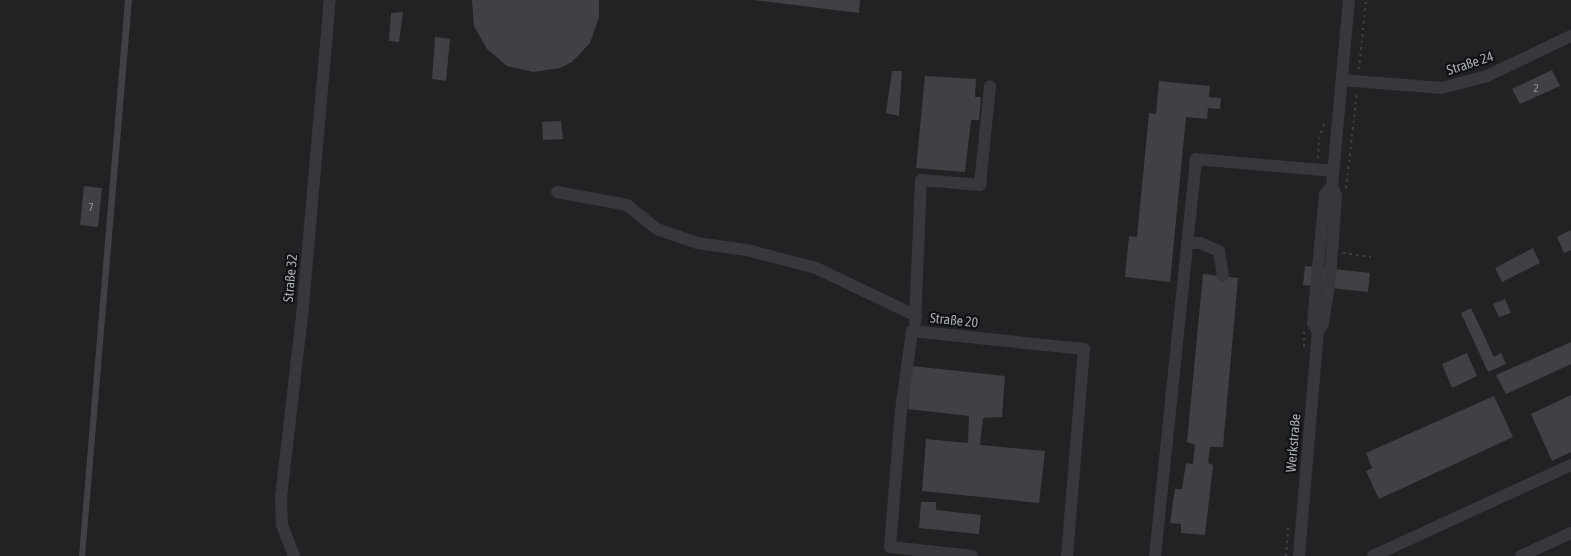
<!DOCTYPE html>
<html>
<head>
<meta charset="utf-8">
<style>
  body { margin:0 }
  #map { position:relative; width:1571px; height:556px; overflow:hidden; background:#161618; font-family:"Asap Condensed",sans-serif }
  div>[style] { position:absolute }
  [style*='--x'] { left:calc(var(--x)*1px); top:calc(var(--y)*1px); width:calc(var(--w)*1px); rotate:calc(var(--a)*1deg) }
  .built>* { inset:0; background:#222225 }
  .building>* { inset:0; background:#404145 }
  .path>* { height:2px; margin-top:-1px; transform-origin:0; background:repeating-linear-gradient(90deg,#3d3f44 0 2.5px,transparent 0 6.5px) }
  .minor>* { height:12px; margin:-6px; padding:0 6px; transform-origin:6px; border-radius:6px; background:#37383d }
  span { translate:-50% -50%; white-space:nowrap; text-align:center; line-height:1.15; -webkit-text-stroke:4.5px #111113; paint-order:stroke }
  .number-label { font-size:11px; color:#8e929b }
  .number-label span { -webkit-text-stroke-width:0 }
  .street-label { font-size:14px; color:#a8adb8 }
</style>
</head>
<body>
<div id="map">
  <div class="built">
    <div style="clip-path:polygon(0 0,1571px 0,1571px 556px,0 556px)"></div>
  </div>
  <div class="building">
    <div style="clip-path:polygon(125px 0,132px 0,85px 556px,79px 556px)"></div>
    <div style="clip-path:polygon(472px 0,599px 0,599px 17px,590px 43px,572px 62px,560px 68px,533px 72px,507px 66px,487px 49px,474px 26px)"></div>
    <div style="clip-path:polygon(754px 0,860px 0,859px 13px)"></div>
    <div style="clip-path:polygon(403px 12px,399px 42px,389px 41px,391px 13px)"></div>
    <div style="clip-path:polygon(435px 37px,450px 39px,446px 81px,432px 79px)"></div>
    <div style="clip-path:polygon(1552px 70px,1560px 86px,1520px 104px,1512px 89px)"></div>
    <div style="clip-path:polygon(892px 71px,902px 71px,899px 116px,886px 113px)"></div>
    <div style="clip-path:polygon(925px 76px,976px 79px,975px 97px,981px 97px,979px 120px,971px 120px,965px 172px,916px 168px)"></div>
    <div style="clip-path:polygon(1159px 81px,1210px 86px,1209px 97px,1221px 98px,1220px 109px,1208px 108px,1207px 119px,1186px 117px,1170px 282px,1125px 277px,1129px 236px,1137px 237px,1149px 113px,1156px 114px)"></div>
    <div style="clip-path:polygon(561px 121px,563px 139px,543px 140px,542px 122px)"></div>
    <div style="clip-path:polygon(84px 186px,102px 188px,98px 227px,80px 225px)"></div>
    <div style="clip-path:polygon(1571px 230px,1571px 250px,1564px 253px,1557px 237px)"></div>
    <div style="clip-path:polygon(1533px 248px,1540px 263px,1502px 282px,1495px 268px)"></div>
    <div style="clip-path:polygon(1305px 266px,1370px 273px,1368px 292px,1303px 285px)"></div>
    <div style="clip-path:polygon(1203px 274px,1238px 278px,1223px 447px,1210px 447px,1208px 463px,1213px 465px,1205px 535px,1181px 533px,1181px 524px,1170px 523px,1175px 489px,1182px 489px,1186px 463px,1193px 464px,1195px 445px,1187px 442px)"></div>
    <div style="clip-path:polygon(1505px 299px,1511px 313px,1499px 317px,1493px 304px)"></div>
    <div style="clip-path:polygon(1471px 308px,1494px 357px,1501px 353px,1506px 364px,1488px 372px,1461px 313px)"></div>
    <div style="clip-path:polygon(1571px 342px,1571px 364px,1506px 394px,1496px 375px)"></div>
    <div style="clip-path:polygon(1467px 353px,1477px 376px,1452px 388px,1442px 364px)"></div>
    <div style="clip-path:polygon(912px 366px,1005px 376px,1002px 417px,983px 418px,980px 445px,1045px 451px,1039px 503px,922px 491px,926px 439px,968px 443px,969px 416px,908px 409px)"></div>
    <div style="clip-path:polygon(1571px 395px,1571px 452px,1552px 461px,1531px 414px)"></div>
    <div style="clip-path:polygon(1494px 396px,1513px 437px,1379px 499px,1366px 471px,1372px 468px,1366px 453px)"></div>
    <div style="clip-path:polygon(921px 502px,936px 502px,936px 510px,981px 515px,979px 534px,919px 528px)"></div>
  </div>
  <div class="path">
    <div style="--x:1359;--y:69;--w:69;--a:-84.2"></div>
    <div style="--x:1318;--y:158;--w:19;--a:-87"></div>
    <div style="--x:1319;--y:139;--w:19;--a:-72"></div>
    <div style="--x:1346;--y:188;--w:96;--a:-83.4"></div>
    <div style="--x:1343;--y:253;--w:28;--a:8"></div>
    <div style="--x:1304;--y:347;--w:15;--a:-90"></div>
    <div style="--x:1286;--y:556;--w:28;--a:-86"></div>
  </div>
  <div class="minor">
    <div style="--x:1342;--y:80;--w:100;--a:4.6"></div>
    <div style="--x:1442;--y:88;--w:47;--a:-14.9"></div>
    <div style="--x:1487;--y:76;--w:93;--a:-25.5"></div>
    <div style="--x:557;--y:192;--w:71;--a:10.5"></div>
    <div style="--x:627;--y:205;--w:38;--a:39"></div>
    <div style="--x:657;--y:229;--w:42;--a:19.3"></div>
    <div style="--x:697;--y:243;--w:50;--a:8"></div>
    <div style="--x:747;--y:250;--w:71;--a:14.6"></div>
    <div style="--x:816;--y:268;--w:111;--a:25.6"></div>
    <div style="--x:1187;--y:243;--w:13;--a:0"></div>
    <div style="--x:1200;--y:243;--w:21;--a:23"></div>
    <div style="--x:1219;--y:251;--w:25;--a:81"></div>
    <div style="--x:915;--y:322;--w:142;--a:-87.6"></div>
    <div style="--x:921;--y:180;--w:59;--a:4.8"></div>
    <div style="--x:980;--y:185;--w:99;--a:-84.2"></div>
    <div style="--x:1318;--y:332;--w:10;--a:-119"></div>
    <div style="--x:1313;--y:323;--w:46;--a:-85"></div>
    <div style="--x:1317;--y:277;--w:83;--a:-84.5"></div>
    <div style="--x:1325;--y:194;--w:11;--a:-49"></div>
    <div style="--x:294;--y:556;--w:34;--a:-111"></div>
    <div style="--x:282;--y:524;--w:27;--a:-92"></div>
    <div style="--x:281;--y:497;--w:192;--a:-83.4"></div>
    <div style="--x:303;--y:306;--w:307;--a:-85"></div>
    <div style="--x:972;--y:556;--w:82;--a:-173.7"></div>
    <div style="--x:890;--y:547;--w:136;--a:-85.4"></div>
    <div style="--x:901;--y:411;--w:81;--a:-82.2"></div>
    <div style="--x:912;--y:331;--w:173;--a:6"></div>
    <div style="--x:1084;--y:349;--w:208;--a:94.7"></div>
    <div style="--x:1155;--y:556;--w:399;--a:-84.1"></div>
    <div style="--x:1196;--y:159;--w:138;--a:5"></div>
    <div style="--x:1299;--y:556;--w:225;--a:-85.2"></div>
    <div style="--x:1318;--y:332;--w:10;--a:-61"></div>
    <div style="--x:1323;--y:323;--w:46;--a:-81.2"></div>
    <div style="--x:1330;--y:278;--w:82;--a:-85.8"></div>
    <div style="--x:1336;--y:196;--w:11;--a:-112"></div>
    <div style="--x:1332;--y:186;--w:187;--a:-84.8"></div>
    <div style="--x:1373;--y:556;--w:218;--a:-24.7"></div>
    <div style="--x:1521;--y:556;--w:55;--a:-24.7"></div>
  </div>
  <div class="number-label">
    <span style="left:1536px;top:88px">2</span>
    <span style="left:91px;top:207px">7</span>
  </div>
  <div class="street-label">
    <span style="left:1470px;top:63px;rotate:-18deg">Straße 24</span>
    <span style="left:290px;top:278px;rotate:-85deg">Straße 32</span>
    <span style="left:954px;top:320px;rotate:6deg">Straße 20</span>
    <span style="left:1293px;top:443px;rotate:-85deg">Werkstraße</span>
  </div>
</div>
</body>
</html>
